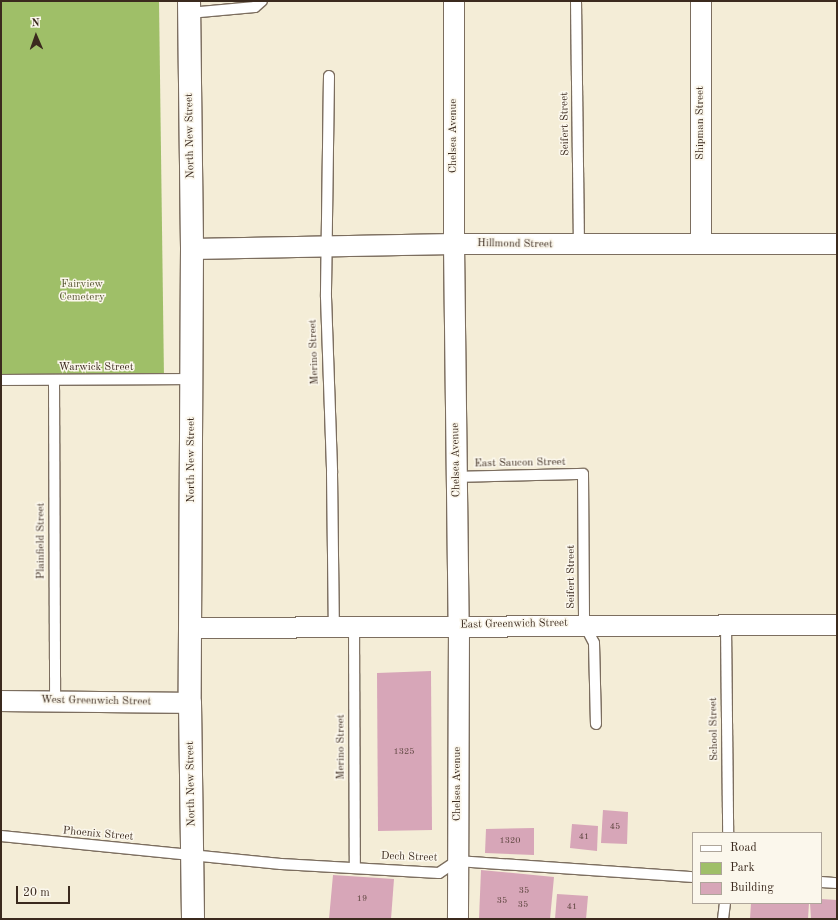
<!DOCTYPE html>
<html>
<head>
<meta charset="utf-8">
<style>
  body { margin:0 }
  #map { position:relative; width:838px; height:920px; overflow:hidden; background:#f4edd7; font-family:"Old Standard TT",serif }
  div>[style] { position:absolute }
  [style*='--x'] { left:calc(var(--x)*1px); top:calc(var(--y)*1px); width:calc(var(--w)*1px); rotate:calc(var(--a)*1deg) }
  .green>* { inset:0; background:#9fbf68 }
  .building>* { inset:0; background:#d7a6b8 }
  .roads { filter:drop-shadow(1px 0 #7c6e5f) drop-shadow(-1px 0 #7c6e5f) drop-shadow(0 1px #7c6e5f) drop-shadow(0 -1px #7c6e5f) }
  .lane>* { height:10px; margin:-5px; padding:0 5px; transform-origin:5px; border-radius:5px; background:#fff }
  .street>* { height:20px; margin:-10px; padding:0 10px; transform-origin:10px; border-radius:10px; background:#fff }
  .secondary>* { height:22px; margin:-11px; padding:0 11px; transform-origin:11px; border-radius:11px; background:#fff }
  span { translate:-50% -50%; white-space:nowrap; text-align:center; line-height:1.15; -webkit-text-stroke:3px #fbf7ec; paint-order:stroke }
  .number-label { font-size:9px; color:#624944 }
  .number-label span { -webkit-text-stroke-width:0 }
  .street-label { font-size:11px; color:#3b2a1e }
  .park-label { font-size:11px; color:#595734 }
  .frame { position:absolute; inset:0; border:2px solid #3b2a1e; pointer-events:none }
  .legend { position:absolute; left:692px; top:832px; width:130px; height:72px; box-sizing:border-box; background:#fbf7ec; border:1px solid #aea59a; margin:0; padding:5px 7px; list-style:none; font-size:12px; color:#3b2a1e }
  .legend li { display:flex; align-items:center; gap:8px; height:20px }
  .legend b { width:20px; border:1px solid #aea59a }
  .north { position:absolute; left:16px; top:16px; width:40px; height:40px; -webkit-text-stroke:3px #fbf7ec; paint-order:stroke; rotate:358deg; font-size:11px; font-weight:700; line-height:16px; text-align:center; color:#3b2a1e }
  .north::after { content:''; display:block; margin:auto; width:14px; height:18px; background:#3b2a1e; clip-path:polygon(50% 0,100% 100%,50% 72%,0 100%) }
  .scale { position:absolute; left:16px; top:886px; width:54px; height:18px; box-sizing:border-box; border:2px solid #3b2a1e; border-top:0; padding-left:5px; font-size:12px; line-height:14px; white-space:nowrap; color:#3b2a1e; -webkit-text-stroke:3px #fbf7ec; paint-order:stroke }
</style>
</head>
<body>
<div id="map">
  <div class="green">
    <div style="clip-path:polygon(1px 1px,159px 1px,164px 379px,1px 380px)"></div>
  </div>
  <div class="building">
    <div style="clip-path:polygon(431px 671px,432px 830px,378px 831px,377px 673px)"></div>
    <div style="clip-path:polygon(603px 810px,628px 812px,627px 844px,601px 843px)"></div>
    <div style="clip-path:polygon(572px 824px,598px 826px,597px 851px,570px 848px)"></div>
    <div style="clip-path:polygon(534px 828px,534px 855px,485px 853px,486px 829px)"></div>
    <div style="clip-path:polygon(481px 870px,554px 877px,550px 919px,479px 919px)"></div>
    <div style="clip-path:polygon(333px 875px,394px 879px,391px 919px,329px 919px)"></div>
    <div style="clip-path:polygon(557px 894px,588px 896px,586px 919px,555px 919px)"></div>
    <div style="clip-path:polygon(821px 899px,837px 900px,837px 919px,811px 919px,810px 903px,821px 903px)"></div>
    <div style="clip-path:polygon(751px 903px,809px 903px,808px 919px,750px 919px)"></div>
  </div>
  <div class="roads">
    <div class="lane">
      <div style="--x:576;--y:1;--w:245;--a:89.3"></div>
      <div style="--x:189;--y:13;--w:66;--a:-5.2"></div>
      <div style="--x:255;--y:7;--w:9;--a:-41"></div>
      <div style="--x:329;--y:76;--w:221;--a:90.8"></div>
      <div style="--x:326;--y:297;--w:176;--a:88"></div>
      <div style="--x:332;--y:473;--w:154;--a:89.3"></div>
      <div style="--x:1;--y:380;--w:191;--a:-0.3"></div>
      <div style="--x:54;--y:380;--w:321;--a:89.8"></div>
      <div style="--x:457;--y:477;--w:126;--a:-1.4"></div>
      <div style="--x:583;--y:474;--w:150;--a:89.6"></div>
      <div style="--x:584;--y:624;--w:21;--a:62"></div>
      <div style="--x:594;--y:643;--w:81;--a:88.6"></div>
      <div style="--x:726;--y:625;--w:208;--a:89.4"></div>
      <div style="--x:354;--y:627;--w:240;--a:89.8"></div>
      <div style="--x:1;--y:836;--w:281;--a:5.7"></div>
      <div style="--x:281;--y:864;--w:158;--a:3.3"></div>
      <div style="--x:439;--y:873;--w:22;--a:-34"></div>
      <div style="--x:457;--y:861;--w:237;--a:3.9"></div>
      <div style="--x:821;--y:882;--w:16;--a:4"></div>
      <div style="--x:723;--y:919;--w:16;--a:-83"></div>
    </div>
    <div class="street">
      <div style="--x:454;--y:1;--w:243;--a:90"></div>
      <div style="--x:454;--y:244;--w:382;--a:89.3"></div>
      <div style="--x:459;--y:626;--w:293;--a:90.2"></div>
      <div style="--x:701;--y:1;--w:243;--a:90"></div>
      <div style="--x:192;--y:249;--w:262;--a:-1.1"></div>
      <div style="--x:454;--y:244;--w:383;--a:0"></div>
      <div style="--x:191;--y:628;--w:646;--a:-0.27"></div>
      <div style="--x:1;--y:701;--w:189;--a:0.6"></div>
    </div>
    <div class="secondary">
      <div style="--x:189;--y:1;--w:248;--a:89.3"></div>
      <div style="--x:192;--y:249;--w:454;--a:90.3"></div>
      <div style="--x:190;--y:703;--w:216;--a:89.2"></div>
    </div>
  </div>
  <div class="number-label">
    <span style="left:404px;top:752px">1325</span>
    <span style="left:615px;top:827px">45</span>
    <span style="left:584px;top:837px">41</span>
    <span style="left:510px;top:841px">1320</span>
    <span style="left:524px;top:891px">35</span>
    <span style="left:362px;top:899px">19</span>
    <span style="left:502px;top:901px">35</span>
    <span style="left:523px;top:905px">35</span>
    <span style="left:572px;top:907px">41</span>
  </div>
  <div class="street-label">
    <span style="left:701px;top:123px;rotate:-90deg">Shipman Street</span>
    <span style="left:566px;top:124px;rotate:-91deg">Seifert Street</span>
    <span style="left:191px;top:136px;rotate:-91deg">North New Street</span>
    <span style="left:454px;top:136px;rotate:-90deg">Chelsea Avenue</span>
    <span style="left:515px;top:245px;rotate:1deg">Hillmond Street</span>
    <span style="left:315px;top:352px;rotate:-92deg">Merino Street</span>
    <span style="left:96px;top:368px">Warwick Street</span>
    <span style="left:192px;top:460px;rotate:-90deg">North New Street</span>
    <span style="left:457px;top:460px;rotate:-91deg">Chelsea Avenue</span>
    <span style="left:520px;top:464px;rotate:-1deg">East Saucon Street</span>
    <span style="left:42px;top:541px;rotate:-90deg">Plainfield Street</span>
    <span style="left:572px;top:577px;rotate:-90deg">Seifert Street</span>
    <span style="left:514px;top:625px;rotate:-1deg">East Greenwich Street</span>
    <span style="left:96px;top:702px;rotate:1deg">West Greenwich Street</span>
    <span style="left:715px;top:729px;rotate:-91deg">School Street</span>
    <span style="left:342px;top:747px;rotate:-90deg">Merino Street</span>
    <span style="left:192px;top:784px;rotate:-91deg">North New Street</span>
    <span style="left:458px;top:784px;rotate:-90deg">Chelsea Avenue</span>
    <span style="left:98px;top:835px;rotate:5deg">Phoenix Street</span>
    <span style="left:409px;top:858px;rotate:2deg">Dech Street</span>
  </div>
  <div class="park-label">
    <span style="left:82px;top:292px">Fairview<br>Cemetery</span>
  </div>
  <div class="frame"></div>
  <ul class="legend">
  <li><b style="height:5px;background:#fff"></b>Road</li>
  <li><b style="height:11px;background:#9fbf68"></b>Park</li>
  <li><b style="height:11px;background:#d7a6b8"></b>Building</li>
  </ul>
  <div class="north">N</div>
  <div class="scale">20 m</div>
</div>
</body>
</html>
